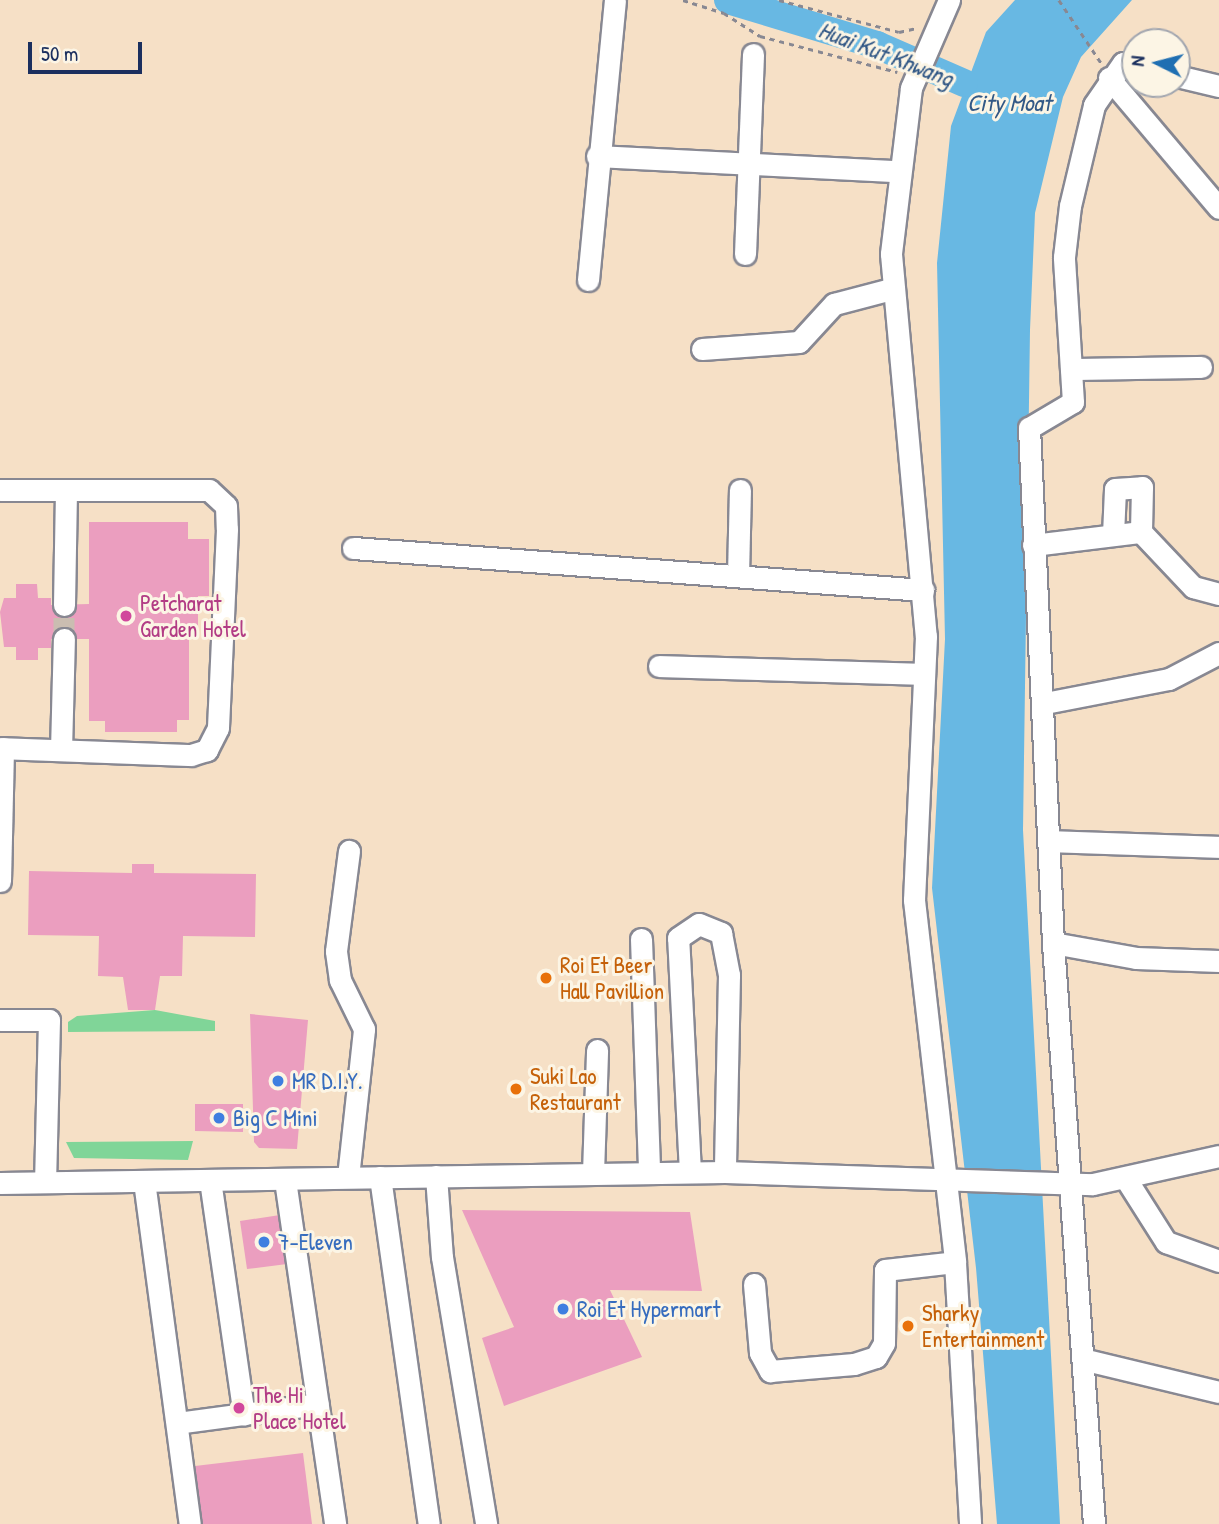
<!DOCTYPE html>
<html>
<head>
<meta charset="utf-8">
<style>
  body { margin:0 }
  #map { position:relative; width:1219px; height:1524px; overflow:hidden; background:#f6e0c6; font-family:"Patrick Hand",sans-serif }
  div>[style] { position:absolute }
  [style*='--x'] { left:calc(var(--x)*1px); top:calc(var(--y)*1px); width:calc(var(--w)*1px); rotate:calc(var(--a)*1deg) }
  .green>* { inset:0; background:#80d598 }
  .water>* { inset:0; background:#68b8e3 }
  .river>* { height:28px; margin:-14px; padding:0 14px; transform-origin:14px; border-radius:14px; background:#68b8e3 }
  .building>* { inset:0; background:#eb9ebf }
  .minor-tunnel>* { height:21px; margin-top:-10.5px; transform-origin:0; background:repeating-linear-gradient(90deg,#cabdb1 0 21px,transparent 0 31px) }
  .path>* { height:2.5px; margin-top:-1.25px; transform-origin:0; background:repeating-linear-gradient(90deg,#888892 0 5px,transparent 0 10px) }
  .roads { filter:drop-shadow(2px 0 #888892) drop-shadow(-2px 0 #888892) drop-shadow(0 2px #888892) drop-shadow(0 -2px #888892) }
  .minor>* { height:21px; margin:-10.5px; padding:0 10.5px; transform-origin:10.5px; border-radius:10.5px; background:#fff }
  .dots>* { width:19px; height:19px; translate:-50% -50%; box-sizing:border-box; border:4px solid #fcf5e5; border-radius:50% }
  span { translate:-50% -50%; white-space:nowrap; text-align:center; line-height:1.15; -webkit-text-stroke:6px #fcf5e5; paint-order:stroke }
  .hotel-label { font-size:23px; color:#b23c85 }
  .left { translate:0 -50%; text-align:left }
  .food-label { font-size:23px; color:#c56008 }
  .shop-label { font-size:23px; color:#366cbe }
  .water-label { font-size:24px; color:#325886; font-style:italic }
  .north { position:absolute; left:1121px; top:28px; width:70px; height:70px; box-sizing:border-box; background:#fcf5e5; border:2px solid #a2a6af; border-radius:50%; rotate:276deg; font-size:19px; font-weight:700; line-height:28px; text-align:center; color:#1b2f5e }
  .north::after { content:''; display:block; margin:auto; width:24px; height:32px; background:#1f6fb2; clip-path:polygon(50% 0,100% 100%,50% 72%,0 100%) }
  .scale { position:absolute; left:28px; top:42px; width:114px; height:32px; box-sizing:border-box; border:4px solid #1b2f5e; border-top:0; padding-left:9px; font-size:21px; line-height:24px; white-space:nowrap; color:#1b2f5e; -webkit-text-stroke:5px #fcf5e5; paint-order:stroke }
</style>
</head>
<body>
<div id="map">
  <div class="green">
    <div style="clip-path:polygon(155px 1010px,215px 1021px,215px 1031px,68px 1032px,68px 1022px,77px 1016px)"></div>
    <div style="clip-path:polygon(193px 1141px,188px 1160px,74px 1158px,66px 1142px)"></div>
  </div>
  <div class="water">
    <div style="clip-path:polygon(1015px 0,1132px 0,1081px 57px,1063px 97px,1035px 213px,1030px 330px,1023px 830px,1060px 1524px,997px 1524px,976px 1268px,932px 888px,945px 639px,937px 263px,951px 126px,986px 32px)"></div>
  </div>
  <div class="river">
    <div style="--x:728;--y:0;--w:156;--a:16.8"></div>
    <div style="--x:877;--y:45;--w:95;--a:23.6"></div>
  </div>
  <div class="building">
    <div style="clip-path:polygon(89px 522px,188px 522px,188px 539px,209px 539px,209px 596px,198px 596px,198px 639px,189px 639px,189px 720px,177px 720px,177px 732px,105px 732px,105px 721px,89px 721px,89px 639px,51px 639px,51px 648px,38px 648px,38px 660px,16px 660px,16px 647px,4px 647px,0 612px,4px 598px,16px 598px,16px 584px,37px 584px,38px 598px,51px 598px,51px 605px,89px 604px)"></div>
    <div style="clip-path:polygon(132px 864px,154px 864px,154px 873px,256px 874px,255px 937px,183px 936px,182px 976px,160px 976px,155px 1010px,128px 1010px,123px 977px,98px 976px,99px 936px,28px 935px,29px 871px,132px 873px)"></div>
    <div style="clip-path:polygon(250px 1014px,308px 1020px,297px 1149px,259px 1148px,254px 1142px)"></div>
    <div style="clip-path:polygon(195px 1104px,243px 1104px,243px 1132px,195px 1131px)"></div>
    <div style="clip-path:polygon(462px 1210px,690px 1212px,702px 1291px,610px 1290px,642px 1357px,504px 1406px,482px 1338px,514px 1327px)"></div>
    <div style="clip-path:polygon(280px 1215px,287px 1264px,247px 1269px,240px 1221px)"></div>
    <div style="clip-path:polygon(303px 1453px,312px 1524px,202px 1524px,195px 1466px)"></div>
  </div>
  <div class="minor-tunnel">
    <div style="--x:64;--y:639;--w:34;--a:-90"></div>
  </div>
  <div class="path">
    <div style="--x:683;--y:0;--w:43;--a:17.6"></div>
    <div style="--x:724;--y:13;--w:43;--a:32.6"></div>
    <div style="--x:760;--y:36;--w:142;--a:14.7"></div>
    <div style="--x:779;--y:0;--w:124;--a:14.9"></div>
    <div style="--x:899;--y:32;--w:18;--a:-13"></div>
    <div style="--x:1059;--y:0;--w:77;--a:56.1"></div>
  </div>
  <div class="roads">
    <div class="minor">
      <div style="--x:949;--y:0;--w:96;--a:113.4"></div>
      <div style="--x:911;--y:88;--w:167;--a:96.9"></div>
      <div style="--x:891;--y:254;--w:384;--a:84.8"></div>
      <div style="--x:926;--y:636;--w:264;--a:92.6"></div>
      <div style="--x:914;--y:900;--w:364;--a:83.5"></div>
      <div style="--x:955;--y:1262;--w:262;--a:86.7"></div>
      <div style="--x:1177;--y:76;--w:43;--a:13.4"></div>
      <div style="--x:1109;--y:78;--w:170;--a:49.8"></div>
      <div style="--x:597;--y:156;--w:300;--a:2.9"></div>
      <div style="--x:745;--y:254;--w:200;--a:-87.7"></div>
      <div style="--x:588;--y:280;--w:281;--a:-84.5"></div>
      <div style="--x:702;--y:349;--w:97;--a:-4.1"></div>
      <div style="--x:799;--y:342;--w:52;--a:-47.4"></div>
      <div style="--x:834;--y:304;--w:59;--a:-14.7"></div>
      <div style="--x:1071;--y:369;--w:130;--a:-0.9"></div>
      <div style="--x:0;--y:490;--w:209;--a:0"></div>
      <div style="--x:209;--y:490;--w:23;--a:43"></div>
      <div style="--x:226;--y:506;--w:23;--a:88"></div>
      <div style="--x:227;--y:529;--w:199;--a:92.6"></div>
      <div style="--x:218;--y:728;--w:25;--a:117"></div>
      <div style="--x:207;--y:750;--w:17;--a:163"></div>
      <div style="--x:191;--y:755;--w:191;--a:-177.9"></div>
      <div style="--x:1113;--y:535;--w:46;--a:-87.5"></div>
      <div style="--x:1115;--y:489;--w:27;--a:-4"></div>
      <div style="--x:1142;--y:487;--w:45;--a:91.3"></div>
      <div style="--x:1033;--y:545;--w:109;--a:-6.9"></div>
      <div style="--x:1141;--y:532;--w:76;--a:46.6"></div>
      <div style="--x:1193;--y:587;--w:27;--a:15"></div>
      <div style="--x:353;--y:548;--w:572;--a:4.21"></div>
      <div style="--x:738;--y:576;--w:86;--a:-88.7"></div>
      <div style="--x:64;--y:605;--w:115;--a:-89"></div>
      <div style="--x:659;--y:666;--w:265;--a:1.7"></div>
      <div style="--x:1045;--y:703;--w:126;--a:-11"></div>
      <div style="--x:1169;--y:679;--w:56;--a:-27.5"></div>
      <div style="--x:61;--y:750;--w:111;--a:-88.5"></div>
      <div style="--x:1050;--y:841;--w:169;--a:2"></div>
      <div style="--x:0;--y:881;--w:133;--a:-88.7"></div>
      <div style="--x:641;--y:939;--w:233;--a:88"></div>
      <div style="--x:1053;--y:943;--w:84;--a:10.2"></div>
      <div style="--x:1136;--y:958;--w:83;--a:2.1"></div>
      <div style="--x:0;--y:1020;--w:49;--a:0"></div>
      <div style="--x:49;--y:1020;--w:160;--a:91.4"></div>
      <div style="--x:690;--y:1172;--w:234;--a:-92.9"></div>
      <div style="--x:678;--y:938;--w:25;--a:-34"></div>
      <div style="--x:699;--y:924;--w:24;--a:22"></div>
      <div style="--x:721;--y:933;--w:43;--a:79.2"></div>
      <div style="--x:729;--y:975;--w:197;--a:91.2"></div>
      <div style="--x:593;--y:1173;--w:123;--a:-88.1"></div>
      <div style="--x:436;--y:1176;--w:81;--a:85.8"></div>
      <div style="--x:442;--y:1257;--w:271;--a:80.6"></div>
      <div style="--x:348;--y:1177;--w:149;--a:-83.8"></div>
      <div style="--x:364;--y:1029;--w:55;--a:-116.1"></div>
      <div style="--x:340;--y:980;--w:29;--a:-98"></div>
      <div style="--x:336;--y:951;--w:101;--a:-82.6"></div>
      <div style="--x:380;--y:1177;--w:350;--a:82"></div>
      <div style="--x:1126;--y:1179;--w:75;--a:57.6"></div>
      <div style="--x:1166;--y:1242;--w:56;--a:19.7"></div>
      <div style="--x:210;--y:1180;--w:237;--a:81.8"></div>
      <div style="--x:285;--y:1180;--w:348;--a:81.7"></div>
      <div style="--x:144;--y:1181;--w:346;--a:82.4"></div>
      <div style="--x:0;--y:1183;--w:725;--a:-0.87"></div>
      <div style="--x:725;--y:1172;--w:368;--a:1.9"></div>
      <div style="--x:1093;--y:1184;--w:129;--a:-12.5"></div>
      <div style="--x:754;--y:1284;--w:69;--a:85"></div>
      <div style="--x:760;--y:1353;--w:21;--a:61"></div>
      <div style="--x:770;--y:1371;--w:84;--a:-4.8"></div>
      <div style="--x:854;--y:1364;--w:23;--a:-18"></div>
      <div style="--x:876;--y:1357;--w:16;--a:-60"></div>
      <div style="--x:884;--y:1343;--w:73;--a:-89.2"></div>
      <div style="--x:885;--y:1270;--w:70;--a:-6.5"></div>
      <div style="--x:1086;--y:1360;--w:137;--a:13.5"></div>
      <div style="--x:177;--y:1423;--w:142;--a:-7.7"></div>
      <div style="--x:1094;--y:1524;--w:582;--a:-94.04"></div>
      <div style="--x:1053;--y:943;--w:516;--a:-92.67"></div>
      <div style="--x:1029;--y:428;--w:51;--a:-30.6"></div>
      <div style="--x:1073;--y:402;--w:145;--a:-93.6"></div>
      <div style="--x:1064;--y:257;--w:51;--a:-83.3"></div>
      <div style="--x:1070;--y:206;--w:104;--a:-76.6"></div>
      <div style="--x:1094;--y:105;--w:51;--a:-55.4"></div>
      <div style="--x:1123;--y:63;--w:12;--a:14"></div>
    </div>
  </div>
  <div class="dots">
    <div style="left:126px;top:616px;background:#d1479c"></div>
    <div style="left:546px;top:978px;background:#e8710a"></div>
    <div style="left:278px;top:1081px;background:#3f7fe0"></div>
    <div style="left:516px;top:1089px;background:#e8710a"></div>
    <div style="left:219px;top:1118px;background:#3f7fe0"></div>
    <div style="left:264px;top:1242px;background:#3f7fe0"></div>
    <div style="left:563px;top:1309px;background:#3f7fe0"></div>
    <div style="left:908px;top:1326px;background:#e8710a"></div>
    <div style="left:239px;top:1408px;background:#d1479c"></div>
  </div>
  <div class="hotel-label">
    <span class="left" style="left:140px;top:616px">Petcharat<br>Garden Hotel</span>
    <span class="left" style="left:253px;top:1408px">The Hi<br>Place Hotel</span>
  </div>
  <div class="food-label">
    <span class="left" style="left:560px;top:978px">Roi Et Beer<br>Hall Pavillion</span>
    <span class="left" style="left:530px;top:1089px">Suki Lao<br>Restaurant</span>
    <span class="left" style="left:922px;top:1326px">Sharky<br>Entertainment</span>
  </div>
  <div class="shop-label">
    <span class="left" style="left:292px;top:1081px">MR D.I.Y.</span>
    <span class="left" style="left:233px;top:1118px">Big C Mini</span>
    <span class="left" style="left:278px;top:1242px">7-Eleven</span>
    <span class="left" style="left:577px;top:1309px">Roi Et Hypermart</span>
  </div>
  <div class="water-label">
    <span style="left:886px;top:54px;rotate:21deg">Huai Kut Khwang</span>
    <span style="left:1009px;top:103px">City Moat</span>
  </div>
  <div class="north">N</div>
  <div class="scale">50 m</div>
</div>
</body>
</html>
